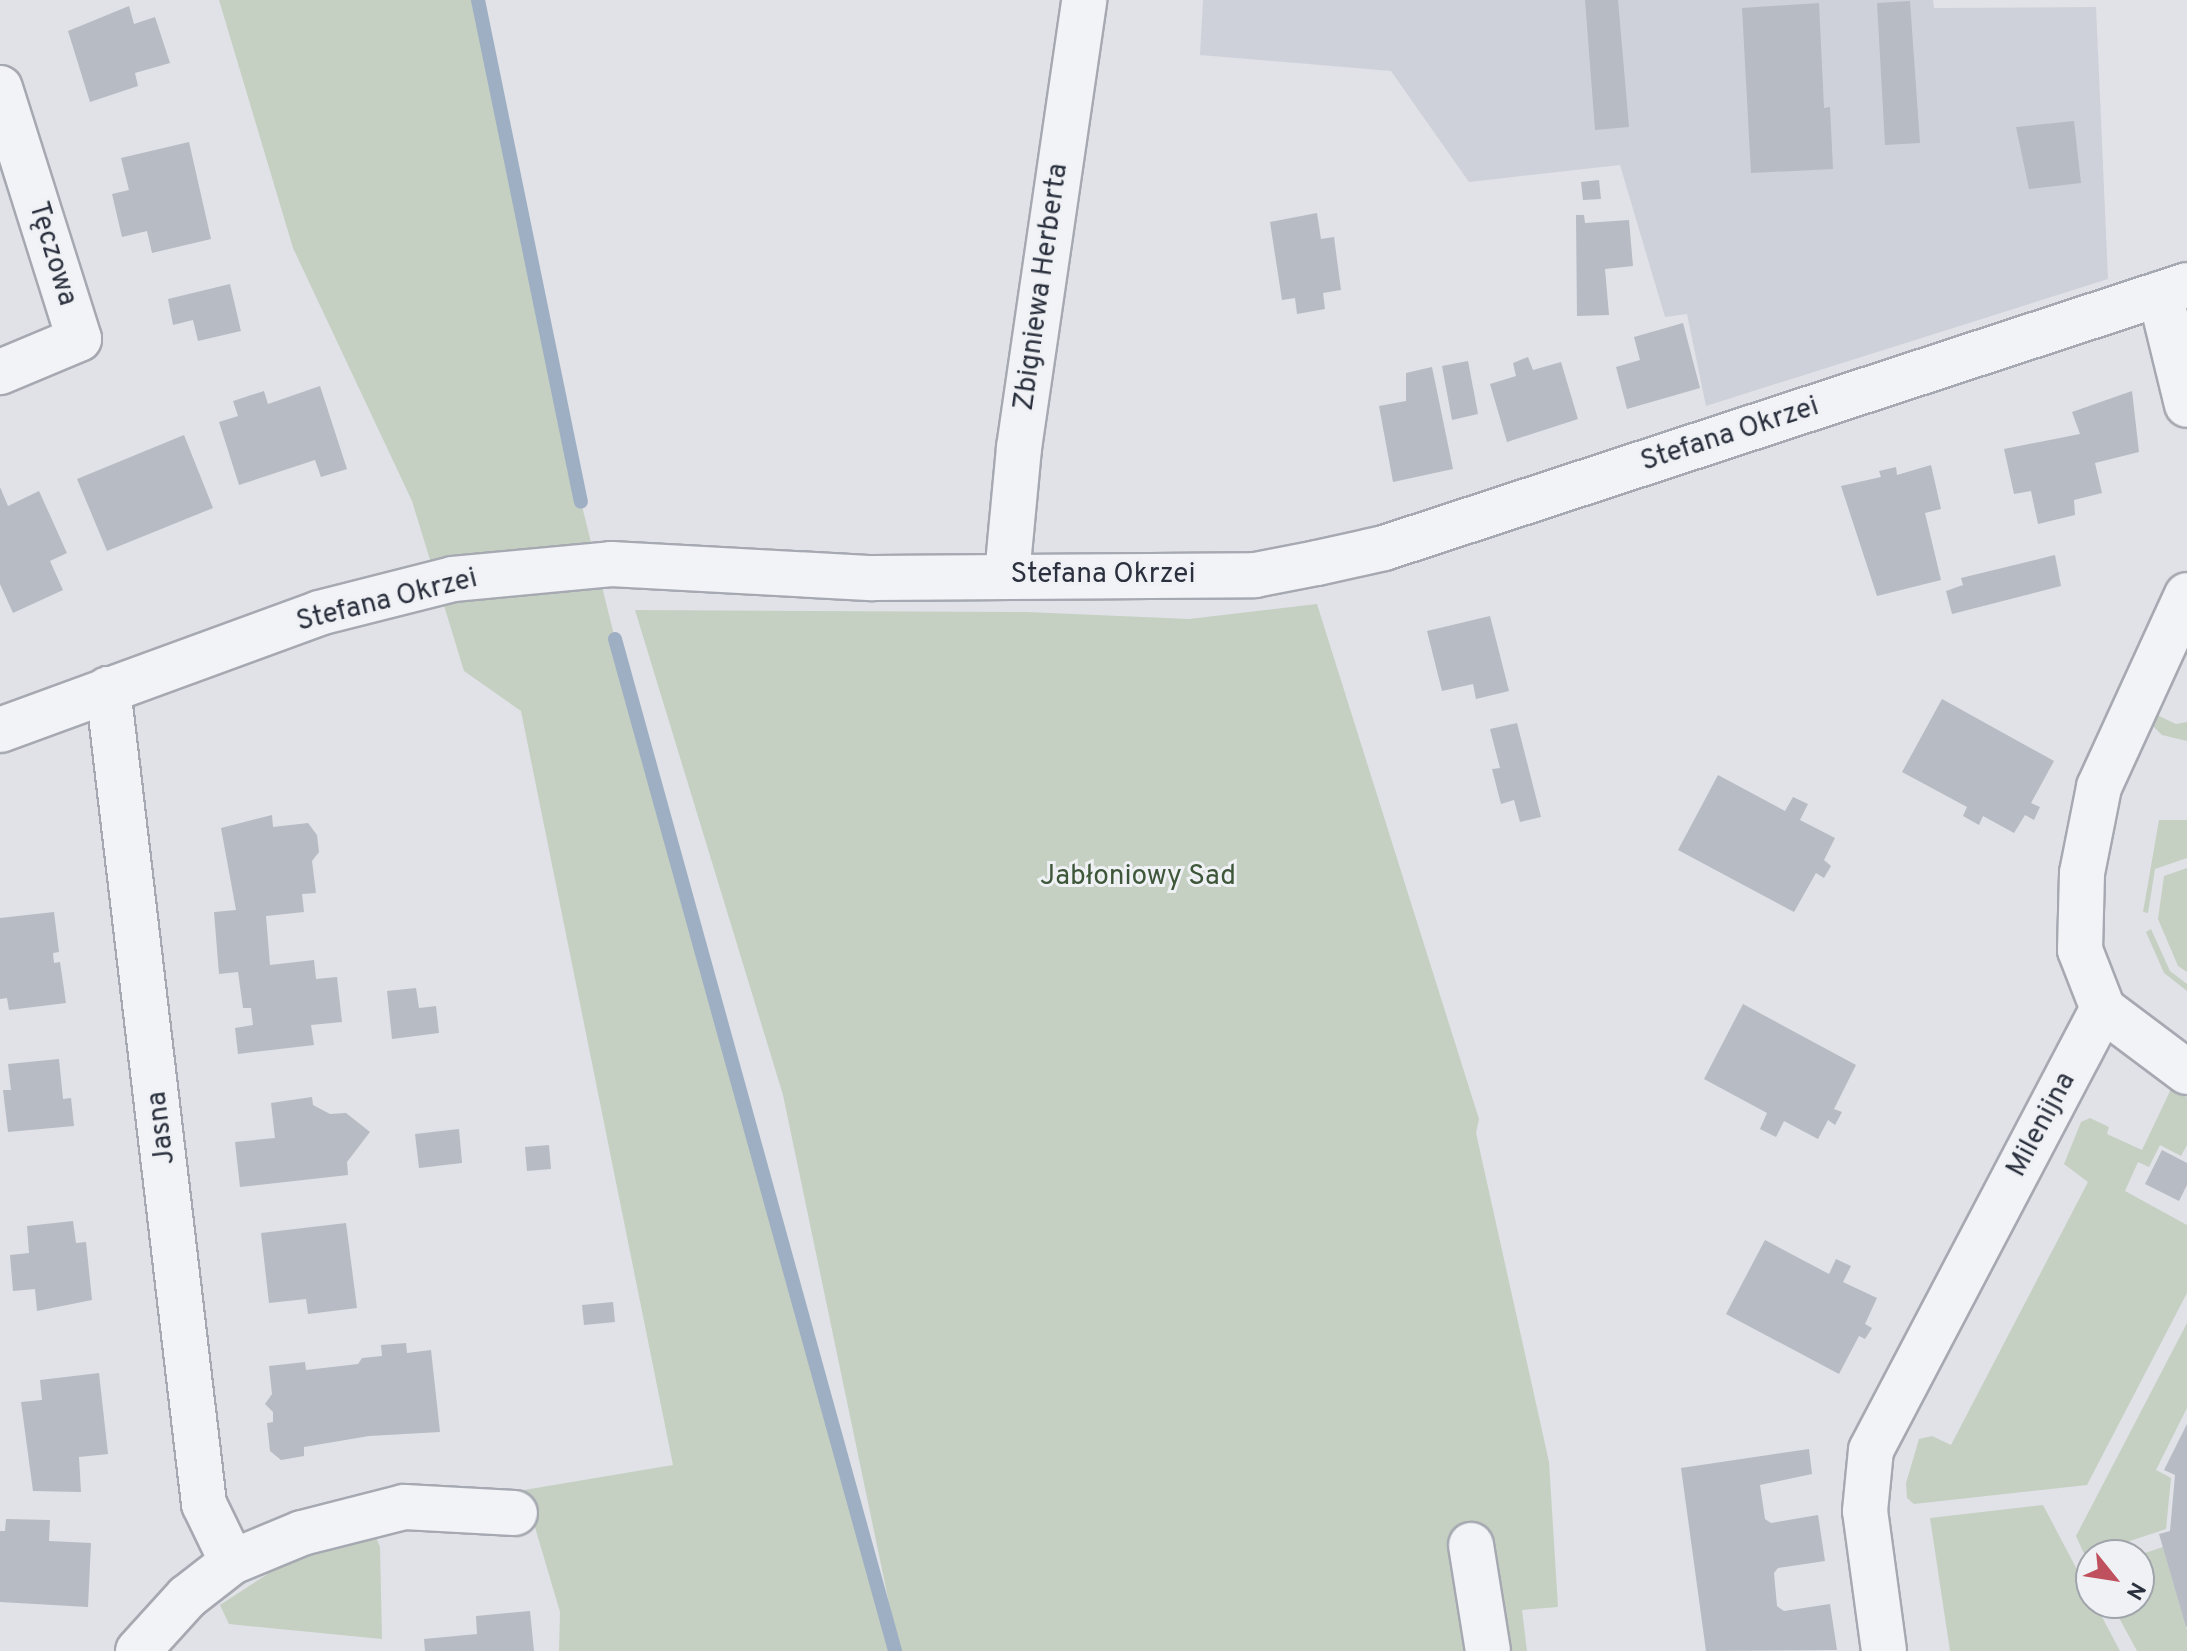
<!DOCTYPE html>
<html>
<head>
<meta charset="utf-8">
<style>
  body { margin:0 }
  #map { position:relative; width:2187px; height:1651px; overflow:hidden; background:#e0e2e7; font-family:Overpass,sans-serif }
  div>[style] { position:absolute }
  [style*='--x'] { left:calc(var(--x)*1px); top:calc(var(--y)*1px); width:calc(var(--w)*1px); rotate:calc(var(--a)*1deg) }
  .built>* { inset:0; background:#ced1d9 }
  .green>* { inset:0; background:#c5d0c2 }
  .stream>* { height:14px; margin:-7px; padding:0 7px; transform-origin:7px; border-radius:7px; background:#9eafc3 }
  .building>* { inset:0; background:#b7bbc3 }
  .roads { filter:drop-shadow(2px 0 #a6a9b1) drop-shadow(-2px 0 #a6a9b1) drop-shadow(0 2px #a6a9b1) drop-shadow(0 -2px #a6a9b1) }
  .minor>* { height:44px; margin:-22px; padding:0 22px; transform-origin:22px; border-radius:22px; background:#f2f3f6 }
  .tertiary>* { height:44px; margin:-22px; padding:0 22px; transform-origin:22px; border-radius:22px; background:#f2f3f6 }
  span { translate:-50% -50%; white-space:nowrap; text-align:center; line-height:1.15; -webkit-text-stroke:6px #eff1f5; paint-order:stroke }
  .street-label { font-size:28px; color:#2a303d }
  .park-label { font-size:28px; color:#3e5739 }
  .north { position:absolute; left:2075px; top:1539px; width:80px; height:80px; box-sizing:border-box; background:#eff1f5; border:2px solid #a0a4ab; border-radius:50%; rotate:120deg; font-size:22px; font-weight:700; line-height:32px; text-align:center; color:#2a303d }
  .north::after { content:''; display:block; margin:auto; width:28px; height:36px; background:#bf515e; clip-path:polygon(50% 0,100% 100%,50% 72%,0 100%) }
</style>
</head>
<body>
<div id="map">
  <div class="built">
    <div style="clip-path:polygon(1203px 0,1933px 0,1934px 8px,2096px 7px,2108px 279px,1706px 406px,1687px 314px,1665px 317px,1620px 165px,1469px 182px,1391px 71px,1200px 55px)"></div>
  </div>
  <div class="green">
    <div style="clip-path:polygon(219px 0,478px 0,581px 502px,615px 639px,895px 1651px,559px 1651px,560px 1612px,524px 1490px,673px 1465px,521px 711px,464px 671px,412px 501px,293px 248px)"></div>
    <div style="clip-path:polygon(1317px 604px,1479px 1119px,1476px 1133px,1549px 1462px,1558px 1607px,1522px 1610px,1527px 1651px,899px 1651px,783px 1095px,635px 610px,1027px 612px,1189px 619px)"></div>
    <div style="clip-path:polygon(2155px 714px,2176px 724px,2187px 722px,2187px 741px,2162px 735px,2153px 726px)"></div>
    <div style="clip-path:polygon(2159px 820px,2187px 820px,2187px 858px,2155px 869px,2148px 913px,2143px 912px)"></div>
    <div style="clip-path:polygon(2187px 868px,2187px 972px,2178px 966px,2158px 919px,2164px 876px)"></div>
    <div style="clip-path:polygon(2151px 929px,2170px 971px,2187px 984px,2187px 991px,2164px 973px,2146px 932px)"></div>
    <div style="clip-path:polygon(2172px 1087px,2187px 1098px,2187px 1145px,2181px 1156px,2160px 1145px,2149px 1167px,2138px 1162px,2125px 1191px,2187px 1225px,2187px 1293px,2087px 1485px,1914px 1504px,1907px 1498px,1906px 1483px,1919px 1439px,1932px 1436px,1951px 1445px,2088px 1182px,2064px 1164px,2081px 1122px,2090px 1118px,2109px 1127px,2107px 1134px,2142px 1150px)"></div>
    <div style="clip-path:polygon(2187px 1323px,2187px 1408px,2156px 1470px,2171px 1478px,2166px 1529px,2085px 1556px,2076px 1536px)"></div>
    <div style="clip-path:polygon(2043px 1505px,2120px 1651px,1950px 1651px,1930px 1518px)"></div>
    <div style="clip-path:polygon(375px 1535px,380px 1547px,382px 1639px,229px 1624px,220px 1605px,272px 1571px,329px 1547px)"></div>
    <div style="clip-path:polygon(2163px 1547px,2187px 1630px,2187px 1651px,2137px 1651px,2111px 1603px,2139px 1603px,2139px 1555px)"></div>
  </div>
  <div class="stream">
    <div style="--x:478;--y:0;--w:512;--a:78.41"></div>
    <div style="--x:615;--y:639;--w:1050;--a:74.53"></div>
  </div>
  <div class="building">
    <div style="clip-path:polygon(1585px 0,1618px 0,1629px 127px,1595px 130px)"></div>
    <div style="clip-path:polygon(1910px 1px,1920px 143px,1885px 145px,1877px 3px)"></div>
    <div style="clip-path:polygon(1819px 3px,1824px 108px,1830px 107px,1833px 169px,1751px 173px,1742px 8px)"></div>
    <div style="clip-path:polygon(129px 6px,134px 24px,155px 17px,170px 63px,135px 73px,138px 86px,90px 102px,68px 31px)"></div>
    <div style="clip-path:polygon(2074px 121px,2081px 183px,2029px 189px,2016px 127px)"></div>
    <div style="clip-path:polygon(189px 142px,211px 239px,152px 253px,147px 231px,122px 237px,112px 194px,129px 190px,121px 158px)"></div>
    <div style="clip-path:polygon(1599px 180px,1601px 199px,1583px 200px,1581px 182px)"></div>
    <div style="clip-path:polygon(1317px 213px,1321px 239px,1334px 237px,1341px 290px,1323px 293px,1325px 309px,1297px 314px,1295px 298px,1282px 300px,1270px 222px)"></div>
    <div style="clip-path:polygon(1576px 215px,1584px 215px,1585px 223px,1629px 220px,1633px 266px,1605px 269px,1609px 315px,1577px 316px)"></div>
    <div style="clip-path:polygon(230px 284px,241px 331px,198px 341px,193px 320px,173px 325px,168px 299px)"></div>
    <div style="clip-path:polygon(1683px 323px,1700px 388px,1627px 409px,1616px 367px,1640px 360px,1634px 337px)"></div>
    <div style="clip-path:polygon(1528px 357px,1533px 370px,1561px 362px,1578px 419px,1507px 442px,1490px 384px,1516px 376px,1513px 363px)"></div>
    <div style="clip-path:polygon(1468px 361px,1478px 414px,1452px 420px,1442px 366px)"></div>
    <div style="clip-path:polygon(1432px 367px,1453px 469px,1393px 482px,1379px 406px,1406px 401px,1406px 373px)"></div>
    <div style="clip-path:polygon(320px 386px,347px 469px,321px 477px,315px 460px,239px 485px,219px 422px,238px 416px,233px 401px,264px 391px,268px 404px)"></div>
    <div style="clip-path:polygon(2132px 391px,2139px 452px,2095px 463px,2102px 493px,2074px 500px,2075px 515px,2038px 524px,2031px 491px,2014px 494px,2004px 449px,2080px 434px,2072px 412px)"></div>
    <div style="clip-path:polygon(184px 435px,213px 508px,107px 551px,77px 479px)"></div>
    <div style="clip-path:polygon(1931px 465px,1941px 509px,1925px 513px,1941px 580px,1877px 596px,1841px 486px,1881px 477px,1879px 471px,1896px 467px,1897px 475px)"></div>
    <div style="clip-path:polygon(0 487px,8px 506px,39px 491px,67px 553px,50px 561px,63px 590px,13px 613px,0 584px)"></div>
    <div style="clip-path:polygon(2055px 555px,2061px 586px,1952px 614px,1946px 591px,1963px 585px,1961px 578px)"></div>
    <div style="clip-path:polygon(1490px 616px,1509px 691px,1476px 699px,1473px 684px,1442px 691px,1427px 631px)"></div>
    <div style="clip-path:polygon(1942px 699px,2054px 761px,2031px 803px,2040px 807px,2034px 820px,2025px 815px,2014px 833px,1983px 816px,1979px 825px,1963px 816px,1967px 807px,1902px 772px)"></div>
    <div style="clip-path:polygon(1517px 723px,1541px 817px,1520px 822px,1514px 800px,1501px 804px,1492px 769px,1500px 768px,1490px 729px)"></div>
    <div style="clip-path:polygon(1718px 775px,1785px 811px,1793px 797px,1808px 804px,1800px 820px,1835px 838px,1824px 860px,1831px 866px,1824px 878px,1816px 873px,1794px 912px,1678px 850px)"></div>
    <div style="clip-path:polygon(272px 815px,273px 827px,308px 823px,317px 835px,319px 852px,312px 861px,316px 893px,302px 894px,304px 912px,266px 916px,270px 965px,314px 960px,316px 979px,337px 977px,342px 1022px,311px 1025px,314px 1045px,238px 1054px,235px 1028px,253px 1025px,251px 1008px,243px 1008px,238px 972px,219px 974px,214px 912px,236px 910px,221px 828px)"></div>
    <div style="clip-path:polygon(54px 912px,59px 952px,53px 953px,54px 963px,60px 962px,66px 1003px,9px 1010px,7px 998px,0 999px,0 918px)"></div>
    <div style="clip-path:polygon(416px 988px,419px 1008px,436px 1006px,439px 1033px,392px 1039px,387px 991px)"></div>
    <div style="clip-path:polygon(1743px 1004px,1856px 1065px,1834px 1109px,1842px 1112px,1835px 1125px,1828px 1120px,1818px 1139px,1784px 1121px,1776px 1137px,1760px 1129px,1767px 1113px,1704px 1079px)"></div>
    <div style="clip-path:polygon(59px 1059px,63px 1099px,71px 1098px,74px 1126px,8px 1132px,3px 1090px,11px 1090px,8px 1064px)"></div>
    <div style="clip-path:polygon(312px 1097px,313px 1105px,330px 1114px,346px 1113px,370px 1132px,347px 1162px,348px 1175px,240px 1187px,235px 1142px,275px 1138px,271px 1103px)"></div>
    <div style="clip-path:polygon(459px 1129px,462px 1163px,419px 1168px,415px 1134px)"></div>
    <div style="clip-path:polygon(549px 1145px,551px 1169px,527px 1171px,525px 1147px)"></div>
    <div style="clip-path:polygon(2162px 1150px,2187px 1163px,2187px 1185px,2179px 1201px,2145px 1184px)"></div>
    <div style="clip-path:polygon(73px 1221px,76px 1243px,86px 1242px,92px 1300px,37px 1311px,35px 1289px,13px 1291px,10px 1255px,29px 1253px,27px 1226px)"></div>
    <div style="clip-path:polygon(346px 1223px,357px 1308px,308px 1314px,306px 1299px,269px 1303px,261px 1233px)"></div>
    <div style="clip-path:polygon(1765px 1240px,1829px 1274px,1836px 1259px,1851px 1266px,1843px 1282px,1877px 1298px,1865px 1324px,1872px 1328px,1865px 1339px,1859px 1336px,1839px 1374px,1726px 1314px)"></div>
    <div style="clip-path:polygon(613px 1302px,615px 1322px,584px 1325px,582px 1305px)"></div>
    <div style="clip-path:polygon(406px 1343px,407px 1353px,431px 1350px,440px 1432px,369px 1436px,304px 1447px,304px 1456px,281px 1460px,270px 1451px,267px 1423px,273px 1422px,273px 1412px,265px 1404px,272px 1394px,269px 1366px,305px 1362px,306px 1370px,358px 1364px,362px 1358px,382px 1356px,381px 1345px)"></div>
    <div style="clip-path:polygon(99px 1373px,108px 1454px,79px 1457px,81px 1492px,33px 1491px,21px 1402px,42px 1400px,40px 1380px)"></div>
    <div style="clip-path:polygon(2187px 1424px,2187px 1627px,2186px 1627px,2159px 1534px,2170px 1531px,2175px 1475px,2164px 1470px)"></div>
    <div style="clip-path:polygon(1809px 1449px,1812px 1474px,1760px 1485px,1765px 1519px,1771px 1523px,1818px 1515px,1825px 1561px,1778px 1568px,1774px 1573px,1777px 1606px,1784px 1611px,1830px 1604px,1837px 1650px,1706px 1651px,1681px 1468px)"></div>
    <div style="clip-path:polygon(6px 1519px,50px 1520px,49px 1541px,91px 1543px,88px 1607px,0 1602px,0 1531px,5px 1531px)"></div>
    <div style="clip-path:polygon(530px 1611px,534px 1651px,425px 1651px,424px 1639px,477px 1634px,476px 1616px)"></div>
  </div>
  <div class="roads">
    <div class="minor">
      <div style="--x:0;--y:88;--w:263;--a:72.5"></div>
      <div style="--x:79;--y:339;--w:86;--a:157.3"></div>
      <div style="--x:2160;--y:294;--w:114;--a:76.3"></div>
      <div style="--x:1007;--y:575;--w:128;--a:-84.6"></div>
      <div style="--x:1019;--y:448;--w:453;--a:-81.7"></div>
      <div style="--x:108;--y:689;--w:821;--a:83.28"></div>
      <div style="--x:204;--y:1504;--w:64;--a:64.2"></div>
      <div style="--x:232;--y:1562;--w:57;--a:142.1"></div>
      <div style="--x:187;--y:1597;--w:73;--a:132.2"></div>
      <div style="--x:2103;--y:1009;--w:105;--a:36.9"></div>
      <div style="--x:1471;--y:1545;--w:107;--a:80.9"></div>
      <div style="--x:232;--y:1562;--w:76;--a:-22.5"></div>
      <div style="--x:302;--y:1533;--w:105;--a:-14.3"></div>
      <div style="--x:404;--y:1507;--w:111;--a:3.1"></div>
      <div style="--x:1884;--y:1651;--w:141;--a:-97.7"></div>
      <div style="--x:1865;--y:1511;--w:61;--a:-84.4"></div>
      <div style="--x:1871;--y:1450;--w:498;--a:-62.3"></div>
      <div style="--x:2103;--y:1009;--w:63;--a:-111.3"></div>
      <div style="--x:2080;--y:950;--w:77;--a:-88.5"></div>
      <div style="--x:2082;--y:873;--w:88;--a:-78.8"></div>
      <div style="--x:2099;--y:787;--w:211;--a:-65.4"></div>
    </div>
    <div class="tertiary">
      <div style="--x:0;--y:730;--w:340;--a:-20.1"></div>
      <div style="--x:319;--y:613;--w:138;--a:-14.2"></div>
      <div style="--x:453;--y:579;--w:159;--a:-5.4"></div>
      <div style="--x:611;--y:564;--w:262;--a:3.1"></div>
      <div style="--x:873;--y:578;--w:382;--a:-0.4"></div>
      <div style="--x:1255;--y:575;--w:63;--a:-11"></div>
      <div style="--x:1317;--y:563;--w:69;--a:-12.6"></div>
      <div style="--x:1384;--y:548;--w:845;--a:-18.13"></div>
    </div>
  </div>
  <div class="street-label">
    <span style="left:52px;top:254px;rotate:73deg">Tęczowa</span>
    <span style="left:1042px;top:287px;rotate:-82deg">Zbigniewa Herberta</span>
    <span style="left:1730px;top:435px;rotate:-18deg">Stefana Okrzei</span>
    <span style="left:1103px;top:575px">Stefana Okrzei</span>
    <span style="left:387px;top:601px;rotate:-14deg">Stefana Okrzei</span>
    <span style="left:2042px;top:1125px;rotate:-62deg">Milenijna</span>
    <span style="left:162px;top:1128px;rotate:-97deg">Jasna</span>
  </div>
  <div class="park-label">
    <span style="left:1138px;top:877px">Jabłoniowy Sad</span>
  </div>
  <div class="north">N</div>
</div>
</body>
</html>
